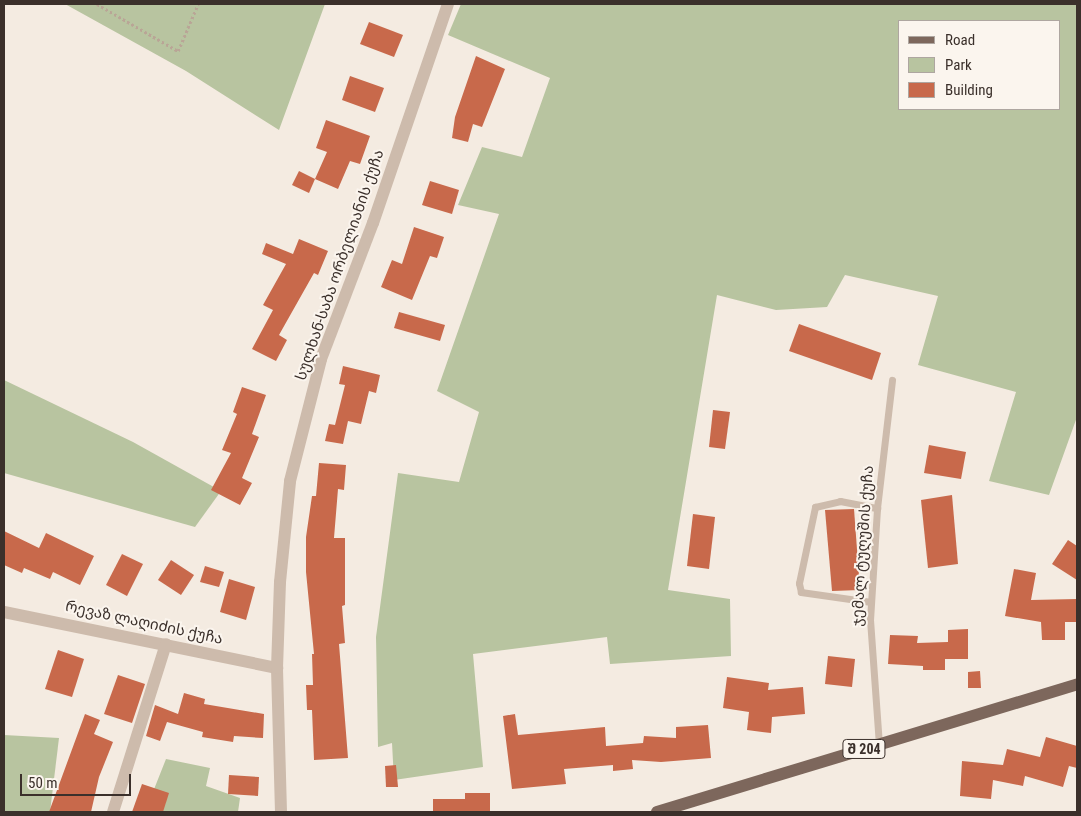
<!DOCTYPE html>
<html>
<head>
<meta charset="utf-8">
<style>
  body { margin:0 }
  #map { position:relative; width:1081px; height:816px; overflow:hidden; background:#f4ebe1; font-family:"Roboto Condensed","Noto Sans Georgian",sans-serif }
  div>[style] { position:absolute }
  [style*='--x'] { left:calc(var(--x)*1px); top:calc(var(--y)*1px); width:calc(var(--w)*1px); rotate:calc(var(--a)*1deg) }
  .green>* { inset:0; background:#b8c4a0 }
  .building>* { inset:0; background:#c8694b }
  .path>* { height:2.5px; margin-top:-1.25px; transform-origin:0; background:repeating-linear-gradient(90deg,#b9a596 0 2.5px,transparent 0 5px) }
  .lane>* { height:7px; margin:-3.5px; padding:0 3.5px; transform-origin:3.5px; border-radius:3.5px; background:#cdbbac }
  .street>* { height:12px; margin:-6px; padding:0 6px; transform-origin:6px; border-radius:6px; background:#cdbbac }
  .primary>* { height:12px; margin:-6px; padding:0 6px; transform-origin:6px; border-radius:6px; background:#7d675c }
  span { translate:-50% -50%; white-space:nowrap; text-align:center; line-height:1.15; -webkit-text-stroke:4px #fbf5ee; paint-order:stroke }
  .shield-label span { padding:1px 4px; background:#fbf5ee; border:1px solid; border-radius:4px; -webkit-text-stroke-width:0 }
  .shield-label { font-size:14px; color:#3b302b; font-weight:700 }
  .street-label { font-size:15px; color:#3b302b }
  .frame { position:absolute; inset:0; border:5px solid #3b302b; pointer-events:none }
  .legend { position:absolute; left:898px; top:20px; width:162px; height:90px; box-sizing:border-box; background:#fbf5ee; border:1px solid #aea6a0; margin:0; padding:6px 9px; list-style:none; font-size:15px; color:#3b302b }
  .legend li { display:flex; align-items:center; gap:10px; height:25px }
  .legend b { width:25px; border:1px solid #aea6a0 }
  .scale { position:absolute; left:20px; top:774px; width:111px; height:22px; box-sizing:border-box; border:2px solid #3b302b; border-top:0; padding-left:6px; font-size:15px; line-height:18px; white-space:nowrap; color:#3b302b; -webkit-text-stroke:4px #fbf5ee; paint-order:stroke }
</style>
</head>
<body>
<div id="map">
  <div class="green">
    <div style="clip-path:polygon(65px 4px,325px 4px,279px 130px,186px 71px)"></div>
    <div style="clip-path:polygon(evenodd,461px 4px,1077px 4px,1077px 417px,1049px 495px,989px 481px,1016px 392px,918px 365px,938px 296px,845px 275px,827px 307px,776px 310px,717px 295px,668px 590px,730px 599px,731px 656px,610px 664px,607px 637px,473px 654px,483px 767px,394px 780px,392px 743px,378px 747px,376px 637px,398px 473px,459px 482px,479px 412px,437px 391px,499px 214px,458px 205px,482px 147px,522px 157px,550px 78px,448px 35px,461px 4px,900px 21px,1060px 21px,1060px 109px,900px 109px,900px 21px)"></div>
    <div style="clip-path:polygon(4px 380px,133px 442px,221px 491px,195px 527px,4px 473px)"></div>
    <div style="clip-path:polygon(4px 735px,59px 738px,50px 812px,4px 812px)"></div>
    <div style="clip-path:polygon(166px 759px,210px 768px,206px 786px,240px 798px,238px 812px,145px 812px)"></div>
  </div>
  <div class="building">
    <div style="clip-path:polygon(369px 22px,403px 35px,394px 57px,360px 44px)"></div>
    <div style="clip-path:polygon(476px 56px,505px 69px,482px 127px,473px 124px,468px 142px,452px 138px,455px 117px)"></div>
    <div style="clip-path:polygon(350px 76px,384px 88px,375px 112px,342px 100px)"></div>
    <div style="clip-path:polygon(326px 120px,370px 136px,360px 164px,350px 161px,338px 189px,315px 179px,327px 152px,316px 148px)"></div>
    <div style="clip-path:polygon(299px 171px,315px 179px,309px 193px,292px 185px)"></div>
    <div style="clip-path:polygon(430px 181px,459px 190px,452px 214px,422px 205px)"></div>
    <div style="clip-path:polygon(414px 227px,444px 237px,437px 258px,430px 256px,412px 300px,381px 287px,392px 260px,402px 264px)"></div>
    <div style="clip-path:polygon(299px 239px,328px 251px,318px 275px,314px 273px,279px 335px,287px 340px,276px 361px,252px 349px,273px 310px,263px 305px,286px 264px,262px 254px,266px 243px,293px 254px)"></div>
    <div style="clip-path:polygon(399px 312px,445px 325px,440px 341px,394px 328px)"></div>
    <div style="clip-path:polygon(799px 324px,881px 353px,872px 380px,789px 351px)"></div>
    <div style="clip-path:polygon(343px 366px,380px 375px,376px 393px,369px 391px,361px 424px,348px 421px,343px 444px,325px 441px,329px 424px,335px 425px,345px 385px,339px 384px)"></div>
    <div style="clip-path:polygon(242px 387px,266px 395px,252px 434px,259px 437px,242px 478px,252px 483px,240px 505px,211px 490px,231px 453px,222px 450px,237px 414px,233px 412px)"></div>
    <div style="clip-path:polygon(713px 410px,730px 412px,725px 449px,709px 447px)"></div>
    <div style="clip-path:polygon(929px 445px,966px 452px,961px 479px,924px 473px)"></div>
    <div style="clip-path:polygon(319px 463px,346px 465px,344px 490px,338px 489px,334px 538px,345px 538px,345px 605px,342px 606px,345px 643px,339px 644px,348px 758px,314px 760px,312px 710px,307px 710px,306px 685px,313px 685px,312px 654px,314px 654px,306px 572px,306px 537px,312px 496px,316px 496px)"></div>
    <div style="clip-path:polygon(952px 495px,958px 564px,928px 568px,921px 500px)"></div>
    <div style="clip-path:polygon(854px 509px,860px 590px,832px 591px,825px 510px)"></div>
    <div style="clip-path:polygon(693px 514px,715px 517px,709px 569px,687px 566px)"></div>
    <div style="clip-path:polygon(4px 531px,39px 548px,46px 533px,94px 556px,80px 585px,53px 572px,50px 579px,24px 568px,22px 573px,4px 565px)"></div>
    <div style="clip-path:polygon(1068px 540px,1077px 546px,1077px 580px,1052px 564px)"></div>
    <div style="clip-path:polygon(122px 554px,143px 564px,127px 596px,106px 585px)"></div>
    <div style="clip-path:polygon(171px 560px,194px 575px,181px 595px,158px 580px)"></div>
    <div style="clip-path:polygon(205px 566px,224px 572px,219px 587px,200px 582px)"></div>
    <div style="clip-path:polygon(1014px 569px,1036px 573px,1031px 600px,1077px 599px,1077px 622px,1065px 622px,1065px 640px,1042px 640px,1041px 622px,1005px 616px)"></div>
    <div style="clip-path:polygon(229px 579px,255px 587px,246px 620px,220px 612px)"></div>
    <div style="clip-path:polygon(968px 629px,968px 659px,945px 659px,945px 670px,923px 670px,923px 666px,888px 664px,890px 635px,918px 636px,917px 643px,948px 642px,948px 630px)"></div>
    <div style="clip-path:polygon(58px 650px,84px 659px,72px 697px,45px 689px)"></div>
    <div style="clip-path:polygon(828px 656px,855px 659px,852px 687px,825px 684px)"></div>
    <div style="clip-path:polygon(980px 671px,981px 688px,968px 688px,968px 672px)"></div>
    <div style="clip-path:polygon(118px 675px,145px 684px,132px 723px,104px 714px)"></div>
    <div style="clip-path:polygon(727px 677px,769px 683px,768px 690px,803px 687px,805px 714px,772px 717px,771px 733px,747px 730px,749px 712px,723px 708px)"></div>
    <div style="clip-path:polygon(184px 693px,205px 699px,204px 704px,264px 714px,263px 738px,234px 736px,233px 742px,202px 737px,203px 732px,167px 722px,160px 741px,146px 736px,155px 705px,178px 714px)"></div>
    <div style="clip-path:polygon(85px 714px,100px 720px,94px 734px,113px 742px,99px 777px,91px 812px,49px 812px)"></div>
    <div style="clip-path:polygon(515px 714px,518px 735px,605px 727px,606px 746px,643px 743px,644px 736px,676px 738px,676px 727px,708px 725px,711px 758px,661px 762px,632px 760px,633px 769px,613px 771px,613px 765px,564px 769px,566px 784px,512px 789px,503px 716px)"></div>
    <div style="clip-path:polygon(1046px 737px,1077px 746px,1077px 768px,1069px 766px,1063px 787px,1025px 776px,1023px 786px,993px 780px,991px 799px,960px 796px,962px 761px,1003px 765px,1007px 749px,1040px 757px)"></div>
    <div style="clip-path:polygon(396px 765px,398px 787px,386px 787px,385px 766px)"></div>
    <div style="clip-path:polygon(229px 775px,259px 777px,258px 796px,228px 794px)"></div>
    <div style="clip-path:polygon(142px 784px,169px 793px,163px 812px,132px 812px)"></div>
    <div style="clip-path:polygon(465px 793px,490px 793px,490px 812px,433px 812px,433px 799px,465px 799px)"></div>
  </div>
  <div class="path">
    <div style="--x:97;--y:4;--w:94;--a:30.1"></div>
    <div style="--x:178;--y:51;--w:51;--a:-66.9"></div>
  </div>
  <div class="lane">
    <div style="--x:871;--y:602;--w:71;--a:-171.9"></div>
    <div style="--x:801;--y:592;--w:9;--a:-103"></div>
    <div style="--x:799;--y:583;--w:78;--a:-78.1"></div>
    <div style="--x:815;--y:507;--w:26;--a:-13"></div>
    <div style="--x:840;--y:501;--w:38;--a:11"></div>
    <div style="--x:879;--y:745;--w:125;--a:-94.1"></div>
    <div style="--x:870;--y:620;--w:112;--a:-86.4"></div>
    <div style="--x:877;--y:508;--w:129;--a:-83.3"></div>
  </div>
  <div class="street">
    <div style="--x:4;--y:612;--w:279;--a:11.6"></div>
    <div style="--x:113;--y:812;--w:176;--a:-72.5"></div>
    <div style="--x:281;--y:812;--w:144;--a:-91.6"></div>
    <div style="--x:277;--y:668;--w:86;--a:-88"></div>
    <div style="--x:280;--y:582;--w:101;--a:-84.3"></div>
    <div style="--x:290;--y:481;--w:126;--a:-75.7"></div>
    <div style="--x:321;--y:359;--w:146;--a:-69.1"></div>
    <div style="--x:373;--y:223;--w:231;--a:-71.1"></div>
  </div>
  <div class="primary">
    <div style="--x:657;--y:812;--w:439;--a:-16.9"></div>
  </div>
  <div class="shield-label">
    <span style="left:864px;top:749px">შ 204</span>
  </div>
  <div class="street-label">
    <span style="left:340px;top:265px;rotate:-71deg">სულხან-საბა ორბელიანის ქუჩა</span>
    <span style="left:863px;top:546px;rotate:-86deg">ჯემალ ტუღუშის ქუჩა</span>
    <span style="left:144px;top:623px;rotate:12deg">რევაზ ლაღიძის ქუჩა</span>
  </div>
  <div class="frame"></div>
  <ul class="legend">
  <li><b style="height:6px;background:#7d675c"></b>Road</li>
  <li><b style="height:14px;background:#b8c4a0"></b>Park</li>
  <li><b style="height:14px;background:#c8694b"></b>Building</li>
  </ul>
  <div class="scale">50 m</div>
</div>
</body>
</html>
